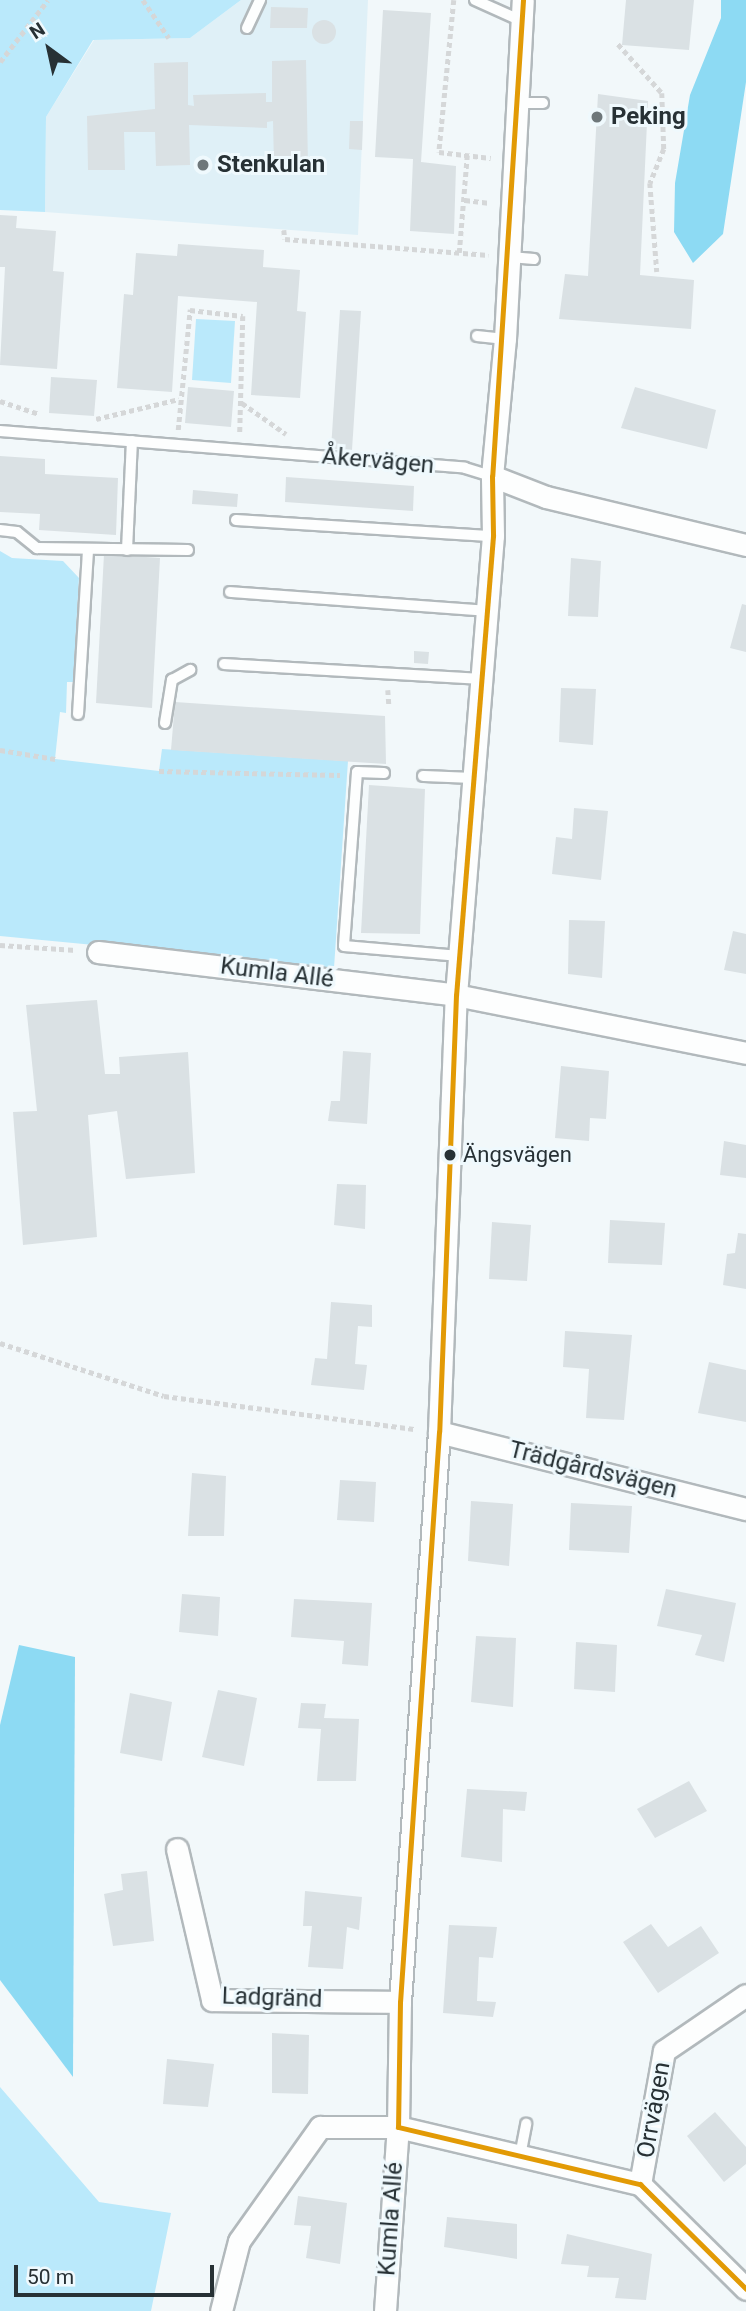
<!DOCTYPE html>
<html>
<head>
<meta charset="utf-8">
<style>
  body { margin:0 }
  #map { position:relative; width:746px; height:2311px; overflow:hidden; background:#f2f8fa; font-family:Roboto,sans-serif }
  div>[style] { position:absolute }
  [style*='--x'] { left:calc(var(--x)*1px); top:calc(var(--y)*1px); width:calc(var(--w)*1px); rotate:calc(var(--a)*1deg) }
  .built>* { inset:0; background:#dff0f7 }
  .green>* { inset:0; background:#bae9fb }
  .forest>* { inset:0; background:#8ddaf3 }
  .building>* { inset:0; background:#dae1e4 }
  .round { border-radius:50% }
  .path>* { height:4.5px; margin-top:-2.25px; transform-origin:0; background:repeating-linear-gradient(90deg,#d5d7d8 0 5px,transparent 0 8.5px) }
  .roads { filter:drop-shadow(2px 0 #b2b9bc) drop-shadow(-2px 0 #b2b9bc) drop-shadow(0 2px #b2b9bc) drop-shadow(0 -2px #b2b9bc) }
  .lane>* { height:10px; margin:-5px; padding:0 5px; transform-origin:5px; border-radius:5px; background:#fdfefe }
  .street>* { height:21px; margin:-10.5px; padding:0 10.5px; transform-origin:10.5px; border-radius:10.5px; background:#fdfefe }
  .bus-1>* { height:5px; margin:-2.5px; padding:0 2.5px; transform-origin:2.5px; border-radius:2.5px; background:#e29a05 }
  .dots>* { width:19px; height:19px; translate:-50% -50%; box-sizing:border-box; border:4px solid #eff9fd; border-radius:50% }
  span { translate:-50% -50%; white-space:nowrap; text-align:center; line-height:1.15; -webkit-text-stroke:6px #eff9fd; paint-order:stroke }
  .bus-label { font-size:22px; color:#273135 }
  .left { translate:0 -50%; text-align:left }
  .poi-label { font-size:24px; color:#273135; font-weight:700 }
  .street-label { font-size:24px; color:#273135 }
  .north { position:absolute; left:14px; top:14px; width:70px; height:70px; -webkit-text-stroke:5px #eff9fd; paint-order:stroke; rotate:327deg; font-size:19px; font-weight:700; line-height:28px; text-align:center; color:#273135 }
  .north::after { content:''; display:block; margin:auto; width:24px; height:32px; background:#273135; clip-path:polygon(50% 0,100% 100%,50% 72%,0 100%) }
  .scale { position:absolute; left:14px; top:2265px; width:200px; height:32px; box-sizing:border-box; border:4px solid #273135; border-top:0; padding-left:9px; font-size:21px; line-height:24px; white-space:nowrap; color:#273135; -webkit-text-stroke:5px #eff9fd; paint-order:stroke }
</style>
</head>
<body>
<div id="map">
  <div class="built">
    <div style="clip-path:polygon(241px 0,368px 0,358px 235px,45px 212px,46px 117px,94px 40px,190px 38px)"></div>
  </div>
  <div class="green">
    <div style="clip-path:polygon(0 0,241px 0,190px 38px,93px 40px,46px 117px,45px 212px,0 210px)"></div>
    <div style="clip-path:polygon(196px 319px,235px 321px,231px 383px,192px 380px)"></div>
    <div style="clip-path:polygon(0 551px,12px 558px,63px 561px,79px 578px,73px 682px,67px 682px,66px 713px,60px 712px,55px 759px,159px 771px,162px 749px,348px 761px,334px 968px,0 936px)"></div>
    <div style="clip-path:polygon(0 2087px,99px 2202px,171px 2213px,151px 2311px,0 2311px)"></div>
  </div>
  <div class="forest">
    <div style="clip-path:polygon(721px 0,746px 0,746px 82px,723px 234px,693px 263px,674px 232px,675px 183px,690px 95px,721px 18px)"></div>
    <div style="clip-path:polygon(19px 1645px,75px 1657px,73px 2077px,0 1980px,0 1725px)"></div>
  </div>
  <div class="building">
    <div style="clip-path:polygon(626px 0,694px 0,689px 50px,622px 45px)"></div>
    <div style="clip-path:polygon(271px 7px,308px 8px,307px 28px,270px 28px)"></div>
    <div style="clip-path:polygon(383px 10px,431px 13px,421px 162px,456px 166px,454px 234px,410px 231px,413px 159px,375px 157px)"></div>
    <div class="round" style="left:312px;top:20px;width:24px;height:24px"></div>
    <div style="clip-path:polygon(306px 60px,308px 165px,274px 165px,273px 121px,267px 122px,267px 128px,189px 125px,190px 165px,156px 166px,155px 132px,124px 132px,125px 170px,88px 170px,87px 116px,155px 109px,154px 63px,188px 62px,188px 105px,194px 106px,193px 95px,266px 93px,266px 102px,272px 102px,272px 61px)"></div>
    <div style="clip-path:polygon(598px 94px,648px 101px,640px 275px,694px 280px,691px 329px,559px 319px,565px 274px,588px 276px)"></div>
    <div style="clip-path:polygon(350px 121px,363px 121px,362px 150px,349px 149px)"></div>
    <div style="clip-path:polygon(0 215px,17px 216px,16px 228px,56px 231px,53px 271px,64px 272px,57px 369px,0 365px,5px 267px,0 267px)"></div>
    <div style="clip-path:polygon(178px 244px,264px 250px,263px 267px,300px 270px,297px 311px,306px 312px,300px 398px,251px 395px,257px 302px,178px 296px,172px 392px,117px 388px,124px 294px,133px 295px,136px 253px,177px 256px)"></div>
    <div style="clip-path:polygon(340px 310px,361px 311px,352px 450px,331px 449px)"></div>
    <div style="clip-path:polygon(51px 377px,97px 380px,94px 416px,49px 413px)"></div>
    <div style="clip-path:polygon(188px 387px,234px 391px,231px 427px,185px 423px)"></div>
    <div style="clip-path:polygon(635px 387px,716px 410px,707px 449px,621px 428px)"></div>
    <div style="clip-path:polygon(0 456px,45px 459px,45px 474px,118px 478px,116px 535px,39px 530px,40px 514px,0 512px)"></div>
    <div style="clip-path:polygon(286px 477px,414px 486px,413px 511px,285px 502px)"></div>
    <div style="clip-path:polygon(193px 490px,238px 494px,237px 507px,192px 504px)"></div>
    <div style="clip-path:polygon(104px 554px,160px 558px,152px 708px,96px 703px)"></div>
    <div style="clip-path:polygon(571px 558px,601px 561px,598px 617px,568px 616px)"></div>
    <div style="clip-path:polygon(742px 604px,746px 605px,746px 652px,730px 648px)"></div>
    <div style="clip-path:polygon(414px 651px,429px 652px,428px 664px,414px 663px)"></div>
    <div style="clip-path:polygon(561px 688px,596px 689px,593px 745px,559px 742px)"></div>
    <div style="clip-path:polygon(175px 702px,385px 716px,386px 764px,171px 750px)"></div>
    <div style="clip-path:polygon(369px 785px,425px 789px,420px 934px,361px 933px)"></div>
    <div style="clip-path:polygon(574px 808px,608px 811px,601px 880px,552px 874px,556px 837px,572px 839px)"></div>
    <div style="clip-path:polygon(569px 920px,605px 921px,602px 978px,568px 974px)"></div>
    <div style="clip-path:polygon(733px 931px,746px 934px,746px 974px,724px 970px)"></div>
    <div style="clip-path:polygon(97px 1000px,105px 1074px,120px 1074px,119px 1057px,188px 1052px,195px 1173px,126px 1179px,117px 1111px,88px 1115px,97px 1237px,23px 1245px,13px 1112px,37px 1111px,26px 1005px)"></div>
    <div style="clip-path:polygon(343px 1051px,371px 1053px,367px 1124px,328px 1121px,331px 1101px,340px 1101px)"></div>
    <div style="clip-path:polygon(561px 1066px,609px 1071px,606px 1119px,590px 1118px,589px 1141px,555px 1138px)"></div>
    <div style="clip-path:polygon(724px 1141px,746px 1145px,746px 1178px,720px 1175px)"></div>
    <div style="clip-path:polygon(337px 1184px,366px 1185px,365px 1229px,334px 1225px)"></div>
    <div style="clip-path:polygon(610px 1220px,665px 1223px,662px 1265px,608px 1263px)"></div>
    <div style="clip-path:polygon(492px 1222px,531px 1225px,527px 1281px,489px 1279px)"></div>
    <div style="clip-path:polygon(738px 1233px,746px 1234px,746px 1289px,723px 1285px,727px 1254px,735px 1253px)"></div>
    <div style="clip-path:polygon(331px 1302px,372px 1305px,372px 1327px,358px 1326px,355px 1364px,367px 1365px,364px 1390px,311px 1385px,315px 1358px,327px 1359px)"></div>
    <div style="clip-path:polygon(565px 1331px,632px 1335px,624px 1420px,586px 1418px,589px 1369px,563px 1367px)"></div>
    <div style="clip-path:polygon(709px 1362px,746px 1370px,746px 1422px,698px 1413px)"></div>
    <div style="clip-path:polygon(192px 1473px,226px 1476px,224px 1536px,188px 1536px)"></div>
    <div style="clip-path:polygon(340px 1480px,376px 1482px,374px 1522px,337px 1520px)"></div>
    <div style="clip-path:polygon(471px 1501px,513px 1504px,509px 1566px,468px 1561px)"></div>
    <div style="clip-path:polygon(571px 1503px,632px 1506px,629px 1553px,569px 1550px)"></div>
    <div style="clip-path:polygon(666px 1589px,736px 1603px,724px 1662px,695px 1655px,702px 1635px,657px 1626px)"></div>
    <div style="clip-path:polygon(182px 1594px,220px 1597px,218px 1636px,179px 1632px)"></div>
    <div style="clip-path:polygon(294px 1599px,372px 1603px,368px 1666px,342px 1664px,344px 1641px,291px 1637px)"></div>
    <div style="clip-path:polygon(476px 1636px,516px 1638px,513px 1707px,471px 1702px)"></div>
    <div style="clip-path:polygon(576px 1642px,617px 1645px,615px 1692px,574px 1689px)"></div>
    <div style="clip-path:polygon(218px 1690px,257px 1698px,244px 1766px,202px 1757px)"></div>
    <div style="clip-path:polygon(130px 1693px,172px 1702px,162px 1761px,120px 1753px)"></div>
    <div style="clip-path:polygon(301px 1703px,326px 1704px,324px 1718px,359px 1719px,356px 1781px,317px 1781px,321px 1729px,298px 1728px)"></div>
    <div style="clip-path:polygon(689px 1781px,707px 1811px,655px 1838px,637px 1809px)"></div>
    <div style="clip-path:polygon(467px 1789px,527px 1792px,525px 1811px,503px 1809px,502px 1862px,461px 1857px)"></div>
    <div style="clip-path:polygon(147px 1871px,154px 1941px,113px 1946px,104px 1894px,123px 1890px,121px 1874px)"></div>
    <div style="clip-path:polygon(305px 1891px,362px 1897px,359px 1930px,347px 1927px,343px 1969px,308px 1967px,312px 1926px,303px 1926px)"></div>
    <div style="clip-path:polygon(651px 1924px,668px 1947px,701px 1926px,719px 1953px,658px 1993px,623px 1942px)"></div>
    <div style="clip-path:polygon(449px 1925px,497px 1927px,493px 1958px,479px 1957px,477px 2001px,496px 2002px,493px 2017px,443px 2013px)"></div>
    <div style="clip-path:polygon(272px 2033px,309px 2035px,308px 2094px,272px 2093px)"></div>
    <div style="clip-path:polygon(167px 2059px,214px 2064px,208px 2107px,163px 2104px)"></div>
    <div style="clip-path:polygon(715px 2112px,746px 2147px,746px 2164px,724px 2182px,687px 2136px)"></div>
    <div style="clip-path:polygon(298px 2196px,347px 2203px,340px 2264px,306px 2258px,311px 2226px,294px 2225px)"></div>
    <div style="clip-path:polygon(447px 2217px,517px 2224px,517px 2259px,444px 2247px)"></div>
    <div style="clip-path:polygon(567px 2234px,652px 2254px,646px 2300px,615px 2298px,619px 2278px,587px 2277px,589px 2266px,561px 2264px)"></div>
  </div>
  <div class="path">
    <div style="--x:143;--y:0;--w:46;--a:55.6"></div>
    <div style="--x:454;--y:0;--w:153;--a:95.6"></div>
    <div style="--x:439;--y:152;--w:52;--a:6.6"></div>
    <div style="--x:618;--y:44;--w:66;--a:48.1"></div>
    <div style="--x:662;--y:93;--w:56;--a:88"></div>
    <div style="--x:664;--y:149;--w:37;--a:112"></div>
    <div style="--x:650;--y:183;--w:89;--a:85.5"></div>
    <div style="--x:0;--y:62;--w:78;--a:-52.3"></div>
    <div style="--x:465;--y:200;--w:23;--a:7"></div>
    <div style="--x:284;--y:230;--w:9;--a:84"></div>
    <div style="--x:285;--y:239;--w:204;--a:4.5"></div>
    <div style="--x:459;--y:253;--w:98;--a:-85.3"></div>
    <div style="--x:0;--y:401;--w:41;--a:18.4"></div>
    <div style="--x:242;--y:403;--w:54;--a:35.2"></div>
    <div style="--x:96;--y:419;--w:85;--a:-13.5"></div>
    <div style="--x:178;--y:430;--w:121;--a:-84.3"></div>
    <div style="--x:190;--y:310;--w:53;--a:6.5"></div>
    <div style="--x:243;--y:316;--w:118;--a:91.5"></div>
    <div style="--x:388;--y:690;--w:16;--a:86"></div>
    <div style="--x:0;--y:750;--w:56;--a:9.3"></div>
    <div style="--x:159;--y:771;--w:181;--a:1.3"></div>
    <div style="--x:0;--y:945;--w:76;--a:3.8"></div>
    <div style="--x:0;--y:1343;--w:172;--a:17.9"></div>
    <div style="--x:164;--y:1396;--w:254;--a:7.5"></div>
  </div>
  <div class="roads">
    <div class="lane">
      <div style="--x:475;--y:0;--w:51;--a:24.1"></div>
      <div style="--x:247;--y:28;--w:31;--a:-65"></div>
      <div style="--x:518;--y:103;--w:25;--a:0"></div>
      <div style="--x:510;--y:257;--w:24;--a:5"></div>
      <div style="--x:477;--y:336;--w:28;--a:6"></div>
      <div style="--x:0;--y:431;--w:466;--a:4.5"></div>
      <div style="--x:465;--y:468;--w:28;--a:17"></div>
      <div style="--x:236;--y:520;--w:257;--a:3.6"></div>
      <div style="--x:0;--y:530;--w:17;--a:7"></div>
      <div style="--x:17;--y:532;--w:26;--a:39"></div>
      <div style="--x:37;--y:548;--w:151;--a:0.8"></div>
      <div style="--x:127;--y:550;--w:109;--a:-87.4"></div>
      <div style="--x:230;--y:592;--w:258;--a:4.2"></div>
      <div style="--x:224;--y:664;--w:258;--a:3.3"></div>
      <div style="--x:78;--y:714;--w:165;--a:-86.5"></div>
      <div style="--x:165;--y:723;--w:44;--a:-80.8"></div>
      <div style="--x:172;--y:680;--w:21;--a:-29"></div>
      <div style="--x:384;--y:773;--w:27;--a:-178"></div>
      <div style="--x:357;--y:772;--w:174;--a:94.3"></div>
      <div style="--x:344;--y:946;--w:116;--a:4.9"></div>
      <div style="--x:423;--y:776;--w:51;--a:2.2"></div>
      <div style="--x:520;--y:2156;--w:33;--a:-79"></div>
    </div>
    <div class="street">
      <div style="--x:492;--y:476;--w:58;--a:21.3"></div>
      <div style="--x:546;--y:497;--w:206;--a:13.5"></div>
      <div style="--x:98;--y:952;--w:361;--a:6.8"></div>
      <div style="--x:456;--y:995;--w:296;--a:11.3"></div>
      <div style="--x:439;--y:1432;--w:317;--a:14.1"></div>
      <div style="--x:177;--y:1849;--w:155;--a:76.9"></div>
      <div style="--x:212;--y:2000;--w:188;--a:0.6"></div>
      <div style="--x:640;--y:2184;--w:135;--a:-79.8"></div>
      <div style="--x:664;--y:2051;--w:99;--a:-34.3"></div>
      <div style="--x:221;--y:2311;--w:72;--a:-75.6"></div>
      <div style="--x:239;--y:2241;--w:140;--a:-54.6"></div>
      <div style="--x:320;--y:2127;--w:78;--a:0"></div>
      <div style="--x:398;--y:2127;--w:249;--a:13.3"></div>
      <div style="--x:640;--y:2184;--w:149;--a:44.7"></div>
      <div style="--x:385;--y:2311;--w:184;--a:-86"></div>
      <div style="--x:398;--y:2127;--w:125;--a:-89.1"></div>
      <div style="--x:400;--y:2002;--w:571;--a:-86.09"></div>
      <div style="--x:439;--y:1432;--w:437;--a:-87.8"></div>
      <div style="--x:456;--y:995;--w:460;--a:-85.4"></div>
      <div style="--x:493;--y:536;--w:60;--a:-91"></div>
      <div style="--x:492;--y:476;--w:138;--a:-84.6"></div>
      <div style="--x:505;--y:339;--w:339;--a:-87"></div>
    </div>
  </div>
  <div class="bus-1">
    <div style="--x:523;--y:0;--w:477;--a:93.7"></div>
    <div style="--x:492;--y:476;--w:60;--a:89"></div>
    <div style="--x:493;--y:536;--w:460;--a:94.6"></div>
    <div style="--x:456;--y:995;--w:437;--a:92.2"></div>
    <div style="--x:439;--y:1432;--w:571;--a:93.91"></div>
    <div style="--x:400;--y:2002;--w:125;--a:90.9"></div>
    <div style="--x:398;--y:2127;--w:249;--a:13.3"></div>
    <div style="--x:640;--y:2184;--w:149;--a:44.7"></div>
  </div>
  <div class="dots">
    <div style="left:597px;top:117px;background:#6e777a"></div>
    <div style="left:203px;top:165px;background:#6e777a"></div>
    <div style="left:450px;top:1155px;background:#273135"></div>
  </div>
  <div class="bus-label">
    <span class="left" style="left:463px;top:1155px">Ängsvägen</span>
  </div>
  <div class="poi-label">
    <span class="left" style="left:611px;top:117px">Peking</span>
    <span class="left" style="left:217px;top:165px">Stenkulan</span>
  </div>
  <div class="street-label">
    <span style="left:378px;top:461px;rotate:5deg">Åkervägen</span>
    <span style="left:277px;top:973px;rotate:7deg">Kumla Allé</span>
    <span style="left:593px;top:1470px;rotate:14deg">Trädgårdsvägen</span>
    <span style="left:272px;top:1998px;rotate:2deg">Ladgränd</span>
    <span style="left:654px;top:2110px;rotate:-80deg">Orrvägen</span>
    <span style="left:391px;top:2219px;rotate:-86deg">Kumla Allé</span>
  </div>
  <div class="north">N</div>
  <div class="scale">50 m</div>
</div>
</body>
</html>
